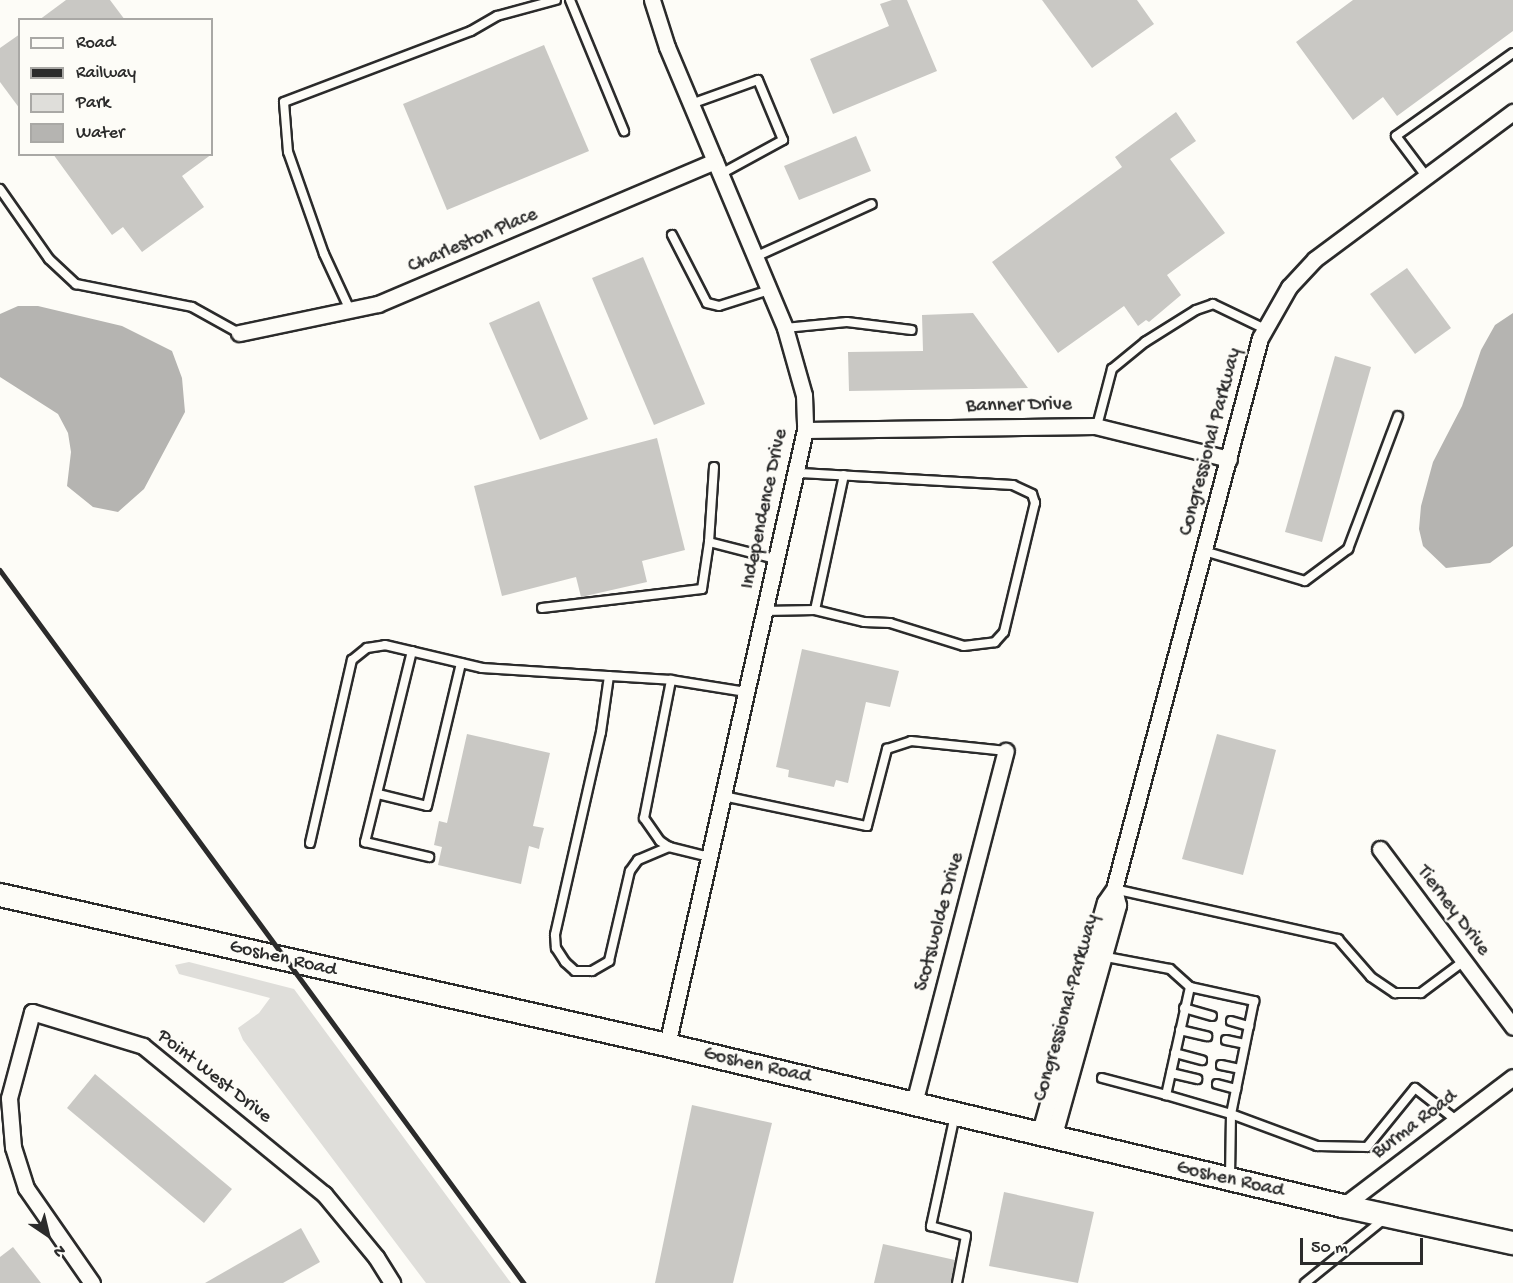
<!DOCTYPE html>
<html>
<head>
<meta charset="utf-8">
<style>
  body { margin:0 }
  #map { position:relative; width:1513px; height:1283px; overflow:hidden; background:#fdfcf7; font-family:"Gochi Hand",sans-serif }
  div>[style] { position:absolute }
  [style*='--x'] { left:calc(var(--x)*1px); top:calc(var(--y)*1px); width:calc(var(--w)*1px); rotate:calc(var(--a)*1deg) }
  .green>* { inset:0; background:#dfdeda }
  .water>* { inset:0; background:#b5b4b1 }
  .building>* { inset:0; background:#c9c8c4 }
  .roads { filter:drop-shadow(2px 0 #2b2b2b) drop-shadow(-2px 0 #2b2b2b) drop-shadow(0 2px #2b2b2b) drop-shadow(0 -2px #2b2b2b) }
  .lane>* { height:8px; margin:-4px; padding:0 4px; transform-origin:4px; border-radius:4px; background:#fdfcf7 }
  .street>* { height:15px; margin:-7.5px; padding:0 7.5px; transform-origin:7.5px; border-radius:7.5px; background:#fdfcf7 }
  .primary>* { height:22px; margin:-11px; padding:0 11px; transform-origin:11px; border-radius:11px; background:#fdfcf7 }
  .rail>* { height:4.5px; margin:-2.25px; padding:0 2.25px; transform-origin:2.25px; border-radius:2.25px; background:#2b2b2b }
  span { translate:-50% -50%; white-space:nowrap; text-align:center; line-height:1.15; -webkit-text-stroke:4.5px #fdfcf7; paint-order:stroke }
  .street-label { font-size:20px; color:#2b2b2b }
  .legend { position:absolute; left:18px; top:18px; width:195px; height:138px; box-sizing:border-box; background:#fdfcf7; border:2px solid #a9a8a5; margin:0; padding:8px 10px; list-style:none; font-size:18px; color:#2b2b2b }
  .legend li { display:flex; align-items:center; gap:12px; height:30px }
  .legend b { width:30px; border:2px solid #a9a8a5 }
  .north { position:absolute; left:18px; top:1205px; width:60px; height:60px; -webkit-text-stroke:4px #fdfcf7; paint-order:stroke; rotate:145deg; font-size:16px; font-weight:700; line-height:24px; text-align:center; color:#2b2b2b }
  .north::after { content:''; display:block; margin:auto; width:21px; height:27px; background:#2b2b2b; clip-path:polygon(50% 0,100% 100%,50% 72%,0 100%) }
  .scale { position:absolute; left:1300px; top:1238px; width:123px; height:27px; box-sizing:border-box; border:3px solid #2b2b2b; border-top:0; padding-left:8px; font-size:18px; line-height:21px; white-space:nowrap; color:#2b2b2b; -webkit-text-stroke:4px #fdfcf7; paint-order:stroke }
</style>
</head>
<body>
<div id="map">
  <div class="green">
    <div style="clip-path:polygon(189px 962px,294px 989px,511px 1283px,426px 1283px,243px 1040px,238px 1028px,259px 1013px,270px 998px,179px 974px,175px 965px)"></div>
  </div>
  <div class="water">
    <div style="clip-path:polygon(18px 306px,38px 306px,122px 326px,172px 351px,182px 378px,185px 412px,144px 489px,118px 512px,93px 507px,67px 486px,71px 452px,68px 433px,58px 414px,0 377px,0 314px)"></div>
    <div style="clip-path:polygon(1513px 313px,1513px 546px,1490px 563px,1446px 568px,1423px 546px,1419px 529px,1421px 506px,1433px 462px,1462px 406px,1481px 350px,1495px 325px)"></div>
  </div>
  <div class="building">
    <div style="clip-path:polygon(66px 0,110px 0,125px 20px,39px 20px)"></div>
    <div style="clip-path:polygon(892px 0,907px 0,937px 71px,833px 114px,810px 59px,889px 26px,880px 4px)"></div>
    <div style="clip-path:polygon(1042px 0,1137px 0,1154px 24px,1092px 68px)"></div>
    <div style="clip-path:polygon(1353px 0,1513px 0,1513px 31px,1397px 116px,1383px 97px,1353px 120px,1296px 42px)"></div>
    <div style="clip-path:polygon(20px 34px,20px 109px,0 82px,0 48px)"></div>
    <div style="clip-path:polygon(544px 45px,589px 151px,447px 210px,403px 104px)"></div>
    <div style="clip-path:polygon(1176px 112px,1196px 141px,1170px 159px,1225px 233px,1167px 275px,1181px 295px,1149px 322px,1146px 320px,1138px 326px,1124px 306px,1058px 353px,992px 262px,1122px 167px,1115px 157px)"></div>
    <div style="clip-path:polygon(856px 136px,871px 171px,799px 200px,784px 166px)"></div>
    <div style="clip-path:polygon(53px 154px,212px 154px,182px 176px,204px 207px,142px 252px,123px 227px,112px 235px)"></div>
    <div style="clip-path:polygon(643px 257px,705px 404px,654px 425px,592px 278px)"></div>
    <div style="clip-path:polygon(1407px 268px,1451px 328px,1415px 354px,1370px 294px)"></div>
    <div style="clip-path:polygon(539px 301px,588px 419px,540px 440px,489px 323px)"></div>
    <div style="clip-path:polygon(973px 313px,1028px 388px,849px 391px,848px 352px,923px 351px,922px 315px)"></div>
    <div style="clip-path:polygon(1335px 356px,1371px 367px,1322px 542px,1285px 532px)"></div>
    <div style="clip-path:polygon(657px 438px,685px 550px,642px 561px,647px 582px,581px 597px,576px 577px,502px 596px,474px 486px)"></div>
    <div style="clip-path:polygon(802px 649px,899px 671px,890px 707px,866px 702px,848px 783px,836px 780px,834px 787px,788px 777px,789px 770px,776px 767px)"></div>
    <div style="clip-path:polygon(467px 734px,550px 753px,533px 826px,544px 828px,541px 839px,539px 849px,529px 846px,521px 884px,438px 865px,442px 847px,434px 845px,439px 821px,447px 823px)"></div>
    <div style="clip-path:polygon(1217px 734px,1276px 750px,1243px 875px,1182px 859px)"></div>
    <div style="clip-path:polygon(95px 1074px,232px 1189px,204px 1223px,67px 1108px)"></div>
    <div style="clip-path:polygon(692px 1105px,772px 1123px,733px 1283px,655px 1283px)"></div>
    <div style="clip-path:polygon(1004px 1192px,1094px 1212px,1078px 1283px,989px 1266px)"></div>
    <div style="clip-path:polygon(301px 1228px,320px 1262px,283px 1283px,205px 1283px)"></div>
    <div style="clip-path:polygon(883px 1244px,955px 1260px,951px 1283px,874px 1283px)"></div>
    <div style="clip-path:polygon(13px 1247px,41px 1283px,0 1283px,0 1257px)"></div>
  </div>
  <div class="roads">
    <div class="lane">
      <div style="--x:570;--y:0;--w:142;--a:67.6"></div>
      <div style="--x:691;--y:104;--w:71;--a:-19.7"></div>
      <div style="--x:758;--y:80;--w:65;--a:67.4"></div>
      <div style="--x:783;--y:140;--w:71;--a:151.3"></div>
      <div style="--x:1426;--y:176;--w:50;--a:-126.9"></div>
      <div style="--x:1396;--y:136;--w:143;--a:-35.4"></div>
      <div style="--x:0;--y:189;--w:85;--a:55"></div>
      <div style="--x:49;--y:259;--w:37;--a:43"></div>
      <div style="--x:76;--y:284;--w:118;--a:11.2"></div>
      <div style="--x:192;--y:307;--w:54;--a:29"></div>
      <div style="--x:672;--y:235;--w:76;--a:62.8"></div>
      <div style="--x:707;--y:303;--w:12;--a:14"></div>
      <div style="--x:719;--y:306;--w:52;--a:-17.7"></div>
      <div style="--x:755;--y:257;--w:128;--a:-24.4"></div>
      <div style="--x:350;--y:310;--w:62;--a:-114.9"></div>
      <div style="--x:324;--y:254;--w:108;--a:-109.4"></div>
      <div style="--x:288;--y:152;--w:50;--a:-94.6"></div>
      <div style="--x:284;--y:102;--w:200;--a:-20.8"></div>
      <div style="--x:471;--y:31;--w:30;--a:-30"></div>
      <div style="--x:497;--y:16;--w:61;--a:-15.2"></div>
      <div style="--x:785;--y:328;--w:62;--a:-5.5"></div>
      <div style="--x:847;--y:322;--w:65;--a:7"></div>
      <div style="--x:1097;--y:426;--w:59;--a:-75.3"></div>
      <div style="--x:1112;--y:369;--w:43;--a:-39.3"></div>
      <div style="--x:1145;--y:342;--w:60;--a:-32.1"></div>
      <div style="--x:1196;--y:310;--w:18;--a:-19"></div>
      <div style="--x:1213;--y:304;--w:58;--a:25.7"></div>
      <div style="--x:714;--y:467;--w:75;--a:93.8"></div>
      <div style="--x:709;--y:542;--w:68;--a:14.4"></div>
      <div style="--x:1204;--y:551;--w:105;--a:16.5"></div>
      <div style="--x:1305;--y:581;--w:54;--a:-36.7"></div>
      <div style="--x:1348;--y:549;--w:142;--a:-69.4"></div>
      <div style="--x:542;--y:608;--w:161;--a:-6.8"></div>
      <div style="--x:702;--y:589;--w:48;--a:-81.5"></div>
      <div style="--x:815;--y:610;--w:138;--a:-77.9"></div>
      <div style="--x:764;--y:611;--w:51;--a:-1.1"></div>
      <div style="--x:815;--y:610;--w:50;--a:13.8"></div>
      <div style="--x:864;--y:622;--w:26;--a:2"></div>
      <div style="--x:890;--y:623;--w:77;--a:17.3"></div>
      <div style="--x:964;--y:646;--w:31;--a:-7"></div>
      <div style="--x:995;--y:642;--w:13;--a:-48"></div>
      <div style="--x:1004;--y:632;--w:133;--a:-76.5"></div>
      <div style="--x:1035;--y:503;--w:9;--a:-108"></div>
      <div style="--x:1032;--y:494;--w:21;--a:-155"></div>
      <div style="--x:1013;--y:485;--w:218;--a:-176.8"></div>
      <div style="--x:412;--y:651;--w:197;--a:103.8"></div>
      <div style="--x:365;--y:842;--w:66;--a:13.2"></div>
      <div style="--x:609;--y:676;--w:57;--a:98.1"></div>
      <div style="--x:601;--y:732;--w:208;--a:102.8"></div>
      <div style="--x:555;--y:935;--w:13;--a:86"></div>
      <div style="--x:556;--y:948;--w:17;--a:57"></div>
      <div style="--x:565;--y:962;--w:13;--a:42"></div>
      <div style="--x:575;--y:971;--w:17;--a:0"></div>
      <div style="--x:592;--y:971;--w:20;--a:-30"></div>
      <div style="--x:609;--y:961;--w:92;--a:-76.9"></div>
      <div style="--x:630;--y:871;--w:14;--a:-54"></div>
      <div style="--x:638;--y:860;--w:34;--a:-23"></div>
      <div style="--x:669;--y:847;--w:41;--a:14"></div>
      <div style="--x:378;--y:794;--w:50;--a:13.8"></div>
      <div style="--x:427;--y:806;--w:147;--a:-76.6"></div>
      <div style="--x:723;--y:796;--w:147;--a:11.8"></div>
      <div style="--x:867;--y:826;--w:80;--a:-75.4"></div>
      <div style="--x:887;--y:749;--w:25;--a:-18"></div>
      <div style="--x:911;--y:741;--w:96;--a:6"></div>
      <div style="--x:310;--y:843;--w:188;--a:-77.1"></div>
      <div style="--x:352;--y:660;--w:19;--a:-39"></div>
      <div style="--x:367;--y:648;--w:18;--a:-9"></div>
      <div style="--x:385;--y:645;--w:100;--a:13.3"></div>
      <div style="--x:482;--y:668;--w:189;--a:3.6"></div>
      <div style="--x:671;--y:680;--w:76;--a:9.1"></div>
      <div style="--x:669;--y:847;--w:11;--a:-146"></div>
      <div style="--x:660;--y:841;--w:28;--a:-125"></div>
      <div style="--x:644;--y:818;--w:141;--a:-78.9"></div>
      <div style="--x:1114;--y:889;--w:230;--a:12.6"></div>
      <div style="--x:1338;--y:939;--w:50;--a:49"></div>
      <div style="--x:1371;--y:977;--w:29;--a:34"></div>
      <div style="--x:1395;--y:993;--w:26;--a:0"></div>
      <div style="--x:1421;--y:993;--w:54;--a:-36.7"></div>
      <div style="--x:1101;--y:956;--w:70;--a:10.7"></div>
      <div style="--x:1170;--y:969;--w:27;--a:42"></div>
      <div style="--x:1190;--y:987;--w:111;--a:102.5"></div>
      <div style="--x:1166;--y:1095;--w:68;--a:16.3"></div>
      <div style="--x:1231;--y:1114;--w:64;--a:90.9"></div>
      <div style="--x:1190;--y:987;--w:66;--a:12.3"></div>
      <div style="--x:1254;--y:1001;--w:115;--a:101.5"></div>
      <div style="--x:1231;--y:1114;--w:92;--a:20.4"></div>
      <div style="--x:1317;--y:1146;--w:50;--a:1.1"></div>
      <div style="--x:1367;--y:1147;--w:76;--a:-50.9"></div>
      <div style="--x:1415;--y:1088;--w:52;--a:38"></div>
      <div style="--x:1184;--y:1008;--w:29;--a:16"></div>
      <div style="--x:1231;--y:1021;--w:19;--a:16"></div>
      <div style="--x:1180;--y:1030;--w:28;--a:13"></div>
      <div style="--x:1226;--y:1040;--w:19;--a:12"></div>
      <div style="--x:1175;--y:1053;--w:28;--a:15"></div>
      <div style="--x:1221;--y:1065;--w:19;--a:12"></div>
      <div style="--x:1171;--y:1073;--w:27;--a:13"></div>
      <div style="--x:1102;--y:1078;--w:66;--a:14.9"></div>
      <div style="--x:1217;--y:1084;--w:20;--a:15"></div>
      <div style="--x:955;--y:1115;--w:114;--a:102.2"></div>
      <div style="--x:931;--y:1226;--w:36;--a:16"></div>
      <div style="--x:966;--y:1236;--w:48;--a:100.8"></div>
      <div style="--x:1305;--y:1283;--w:102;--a:-39"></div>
    </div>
    <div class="street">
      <div style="--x:652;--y:0;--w:49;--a:72.3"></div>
      <div style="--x:667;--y:47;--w:305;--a:67.2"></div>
      <div style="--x:785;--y:328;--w:70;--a:74.2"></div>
      <div style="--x:804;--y:395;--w:35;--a:88"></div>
      <div style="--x:805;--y:430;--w:630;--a:102.65"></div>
      <div style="--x:239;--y:333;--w:142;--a:-11.8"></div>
      <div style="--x:378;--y:304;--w:366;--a:-23"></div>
      <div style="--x:805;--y:430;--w:290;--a:-0.8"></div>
      <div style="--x:1095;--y:426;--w:138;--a:13.8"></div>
      <div style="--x:1380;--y:849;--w:222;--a:53.2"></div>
      <div style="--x:914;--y:1103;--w:364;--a:-75.4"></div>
      <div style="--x:1039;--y:1135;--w:242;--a:-74.2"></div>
      <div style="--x:1105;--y:902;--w:16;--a:-55"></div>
      <div style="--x:1114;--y:889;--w:570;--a:-75.16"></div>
      <div style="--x:1260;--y:338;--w:59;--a:-60.4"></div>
      <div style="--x:1289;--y:287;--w:38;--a:-47"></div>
      <div style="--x:1315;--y:259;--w:247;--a:-36.6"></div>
      <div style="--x:1053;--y:1138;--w:242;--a:-74.4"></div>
      <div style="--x:1118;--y:905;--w:16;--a:-104"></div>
      <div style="--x:1343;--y:1206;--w:213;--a:-37.2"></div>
      <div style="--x:92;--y:1283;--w:116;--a:-124.8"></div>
      <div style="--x:26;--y:1188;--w:43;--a:-107.6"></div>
      <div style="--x:13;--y:1147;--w:49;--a:-94.7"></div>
      <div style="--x:9;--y:1098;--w:89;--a:-75"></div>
      <div style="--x:32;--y:1012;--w:116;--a:17"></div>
      <div style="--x:143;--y:1046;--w:234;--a:39.3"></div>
      <div style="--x:324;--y:1194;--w:82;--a:50.5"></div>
      <div style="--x:376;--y:1257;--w:31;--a:58"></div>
    </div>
    <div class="primary">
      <div style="--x:0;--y:895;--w:684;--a:12.67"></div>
      <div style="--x:667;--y:1045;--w:695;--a:13.4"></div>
      <div style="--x:1343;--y:1206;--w:174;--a:12.3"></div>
    </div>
  </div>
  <div class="rail">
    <div style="--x:0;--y:570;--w:885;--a:53.69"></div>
  </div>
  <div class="street-label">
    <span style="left:473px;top:241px;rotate:-23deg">Charleston Place</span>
    <span style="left:1019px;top:406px;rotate:-1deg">Banner Drive</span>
    <span style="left:1211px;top:442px;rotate:-75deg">Congressional Parkway</span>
    <span style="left:765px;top:509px;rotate:-78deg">Independence Drive</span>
    <span style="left:1453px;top:911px;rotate:53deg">Tierney Drive</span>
    <span style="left:940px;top:922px;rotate:-75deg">Scotswolde Drive</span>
    <span style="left:283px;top:959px;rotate:13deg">Goshen Road</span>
    <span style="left:1067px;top:1008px;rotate:-74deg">Congressional Parkway</span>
    <span style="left:757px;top:1066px;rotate:13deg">Goshen Road</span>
    <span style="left:214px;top:1077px;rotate:38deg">Point West Drive</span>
    <span style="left:1415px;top:1125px;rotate:-37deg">Burma Road</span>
    <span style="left:1230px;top:1180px;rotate:13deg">Goshen Road</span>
  </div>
  <ul class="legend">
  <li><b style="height:8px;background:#fdfcf7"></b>Road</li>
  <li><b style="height:8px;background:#2b2b2b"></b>Railway</li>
  <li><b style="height:16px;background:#dfdeda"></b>Park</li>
  <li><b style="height:16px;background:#b5b4b1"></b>Water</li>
  </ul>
  <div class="north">N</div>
  <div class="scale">50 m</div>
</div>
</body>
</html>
